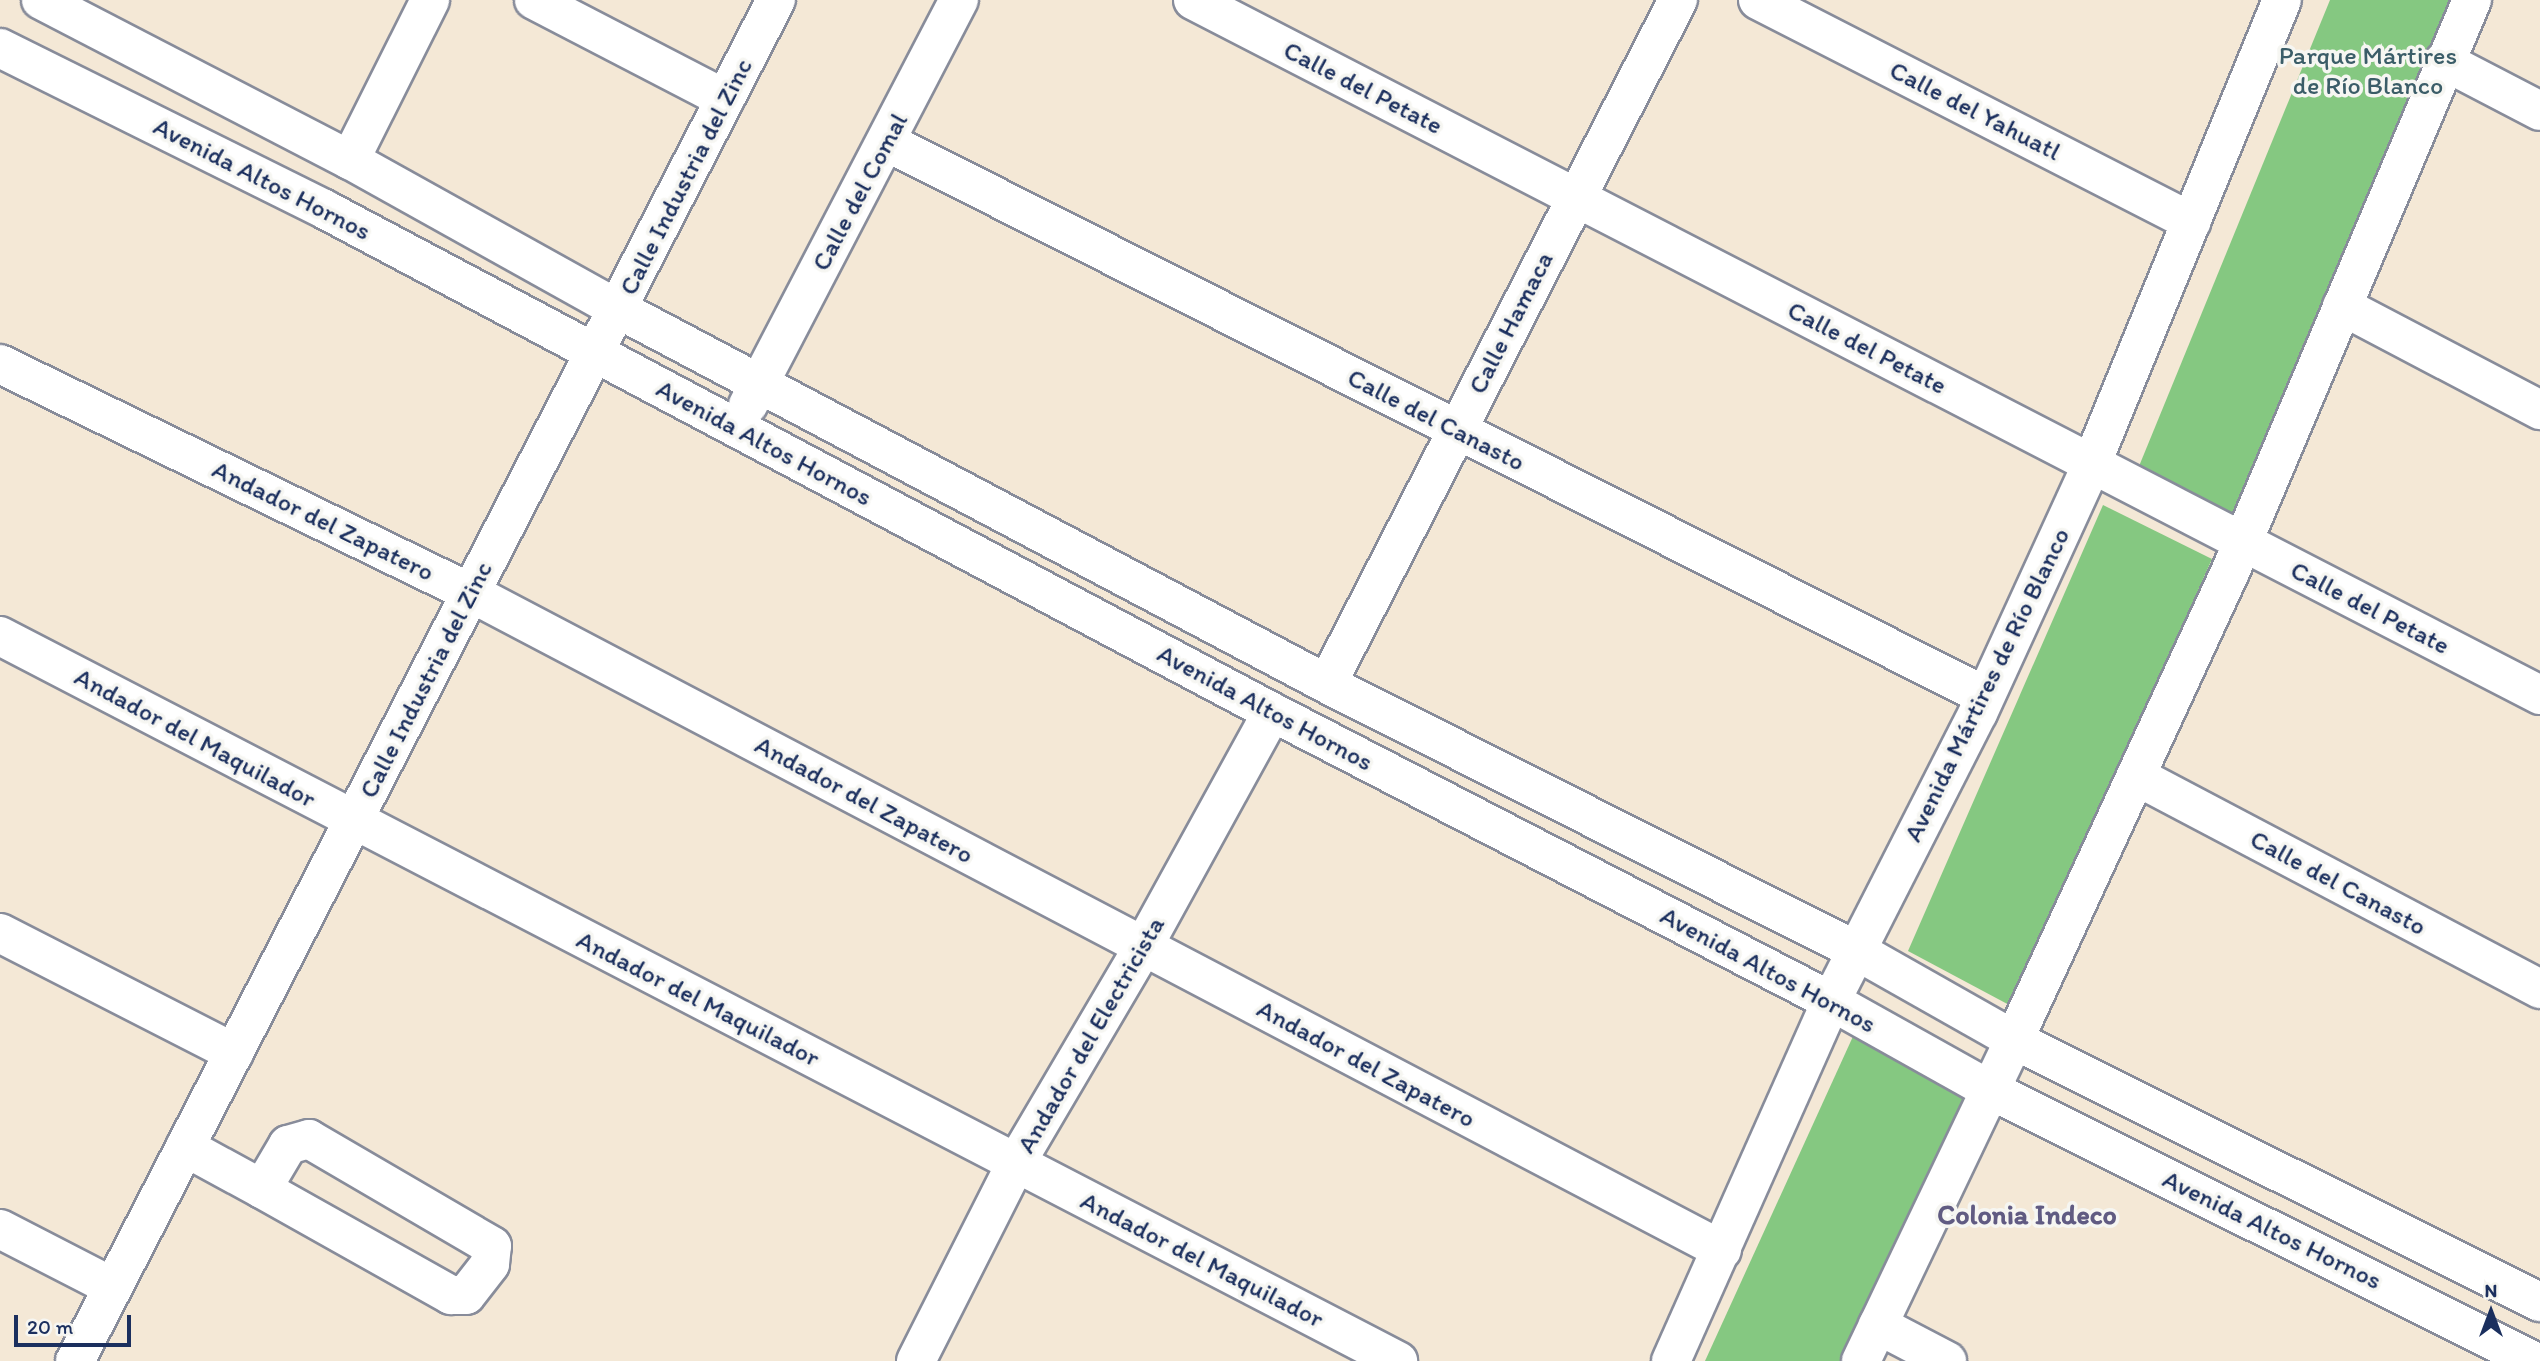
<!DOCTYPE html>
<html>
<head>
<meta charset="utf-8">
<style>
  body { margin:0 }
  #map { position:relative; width:2540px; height:1361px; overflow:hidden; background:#f4e8d6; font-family:Itim,sans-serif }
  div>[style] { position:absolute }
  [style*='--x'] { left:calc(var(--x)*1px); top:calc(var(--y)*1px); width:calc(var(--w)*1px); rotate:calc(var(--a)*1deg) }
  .green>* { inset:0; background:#85c881 }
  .roads { filter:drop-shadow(2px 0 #888c9a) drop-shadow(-2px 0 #888c9a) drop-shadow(0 2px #888c9a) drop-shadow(0 -2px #888c9a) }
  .minor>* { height:38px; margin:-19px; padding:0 19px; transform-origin:19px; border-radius:19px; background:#fff }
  span { translate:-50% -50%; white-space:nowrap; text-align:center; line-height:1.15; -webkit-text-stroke:7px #f6f6f2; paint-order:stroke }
  .park-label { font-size:26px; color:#3b5d68 }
  .street-label { font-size:26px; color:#1b2f5e }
  .neighbourhood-label { font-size:28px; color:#605b82; font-weight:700 }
  .north { position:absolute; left:2456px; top:1277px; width:70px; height:70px; -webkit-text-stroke:5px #f6f6f2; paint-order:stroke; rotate:0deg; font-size:19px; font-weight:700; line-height:28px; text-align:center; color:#1b2f5e }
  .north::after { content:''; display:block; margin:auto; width:24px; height:32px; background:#1b2f5e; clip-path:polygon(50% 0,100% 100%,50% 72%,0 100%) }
  .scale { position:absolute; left:14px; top:1315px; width:117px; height:32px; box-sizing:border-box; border:4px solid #1b2f5e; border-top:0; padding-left:9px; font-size:21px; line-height:24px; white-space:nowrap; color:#1b2f5e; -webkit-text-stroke:5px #f6f6f2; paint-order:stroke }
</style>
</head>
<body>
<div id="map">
  <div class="green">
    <div style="clip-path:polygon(2330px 0,2467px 0,2239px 528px,2135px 476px)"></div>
    <div style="clip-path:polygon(2103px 505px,2212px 559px,2013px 1007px,1908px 951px)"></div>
    <div style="clip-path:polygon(1855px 1032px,1976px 1091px,1852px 1361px,1705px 1361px)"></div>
  </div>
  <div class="roads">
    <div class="minor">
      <div style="--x:41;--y:0;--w:348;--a:27.4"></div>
      <div style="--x:350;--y:160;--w:307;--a:29.1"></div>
      <div style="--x:618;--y:309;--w:802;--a:27.87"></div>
      <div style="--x:1327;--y:684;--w:593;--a:26.74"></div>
      <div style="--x:1857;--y:951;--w:180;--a:29.5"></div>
      <div style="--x:2014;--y:1040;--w:588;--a:26.48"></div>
      <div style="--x:534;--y:0;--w:215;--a:27.4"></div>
      <div style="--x:1193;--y:0;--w:1516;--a:27.29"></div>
      <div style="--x:1758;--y:0;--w:487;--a:27.1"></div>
      <div style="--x:0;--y:48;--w:362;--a:26.4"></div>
      <div style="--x:324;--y:209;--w:1073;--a:27.95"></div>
      <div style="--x:1272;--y:712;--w:629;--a:27.34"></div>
      <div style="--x:1831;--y:1001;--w:182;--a:29.2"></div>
      <div style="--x:1990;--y:1090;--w:608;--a:26.48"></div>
      <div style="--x:2444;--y:61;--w:108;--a:27.5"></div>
      <div style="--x:887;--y:142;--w:1230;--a:26.77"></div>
      <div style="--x:350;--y:160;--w:179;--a:-63.4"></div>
      <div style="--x:2342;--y:306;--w:224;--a:27.7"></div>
      <div style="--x:0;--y:364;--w:524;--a:25.93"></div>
      <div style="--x:471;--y:593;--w:1413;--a:27.71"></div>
      <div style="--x:748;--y:405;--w:457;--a:-62.5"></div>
      <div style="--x:0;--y:636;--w:1575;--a:27.41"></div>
      <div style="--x:1327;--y:684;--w:769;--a:-62.84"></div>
      <div style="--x:2136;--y:776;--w:457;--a:27.8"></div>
      <div style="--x:0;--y:933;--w:263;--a:27.1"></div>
      <div style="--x:185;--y:1147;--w:88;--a:28.6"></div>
      <div style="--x:262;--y:1189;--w:217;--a:29.3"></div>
      <div style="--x:451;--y:1295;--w:15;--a:0"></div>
      <div style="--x:466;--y:1295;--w:39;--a:-52"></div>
      <div style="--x:490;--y:1264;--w:18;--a:-84"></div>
      <div style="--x:492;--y:1246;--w:212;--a:-149.7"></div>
      <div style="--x:309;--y:1139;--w:22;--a:164"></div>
      <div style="--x:288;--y:1145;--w:51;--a:120.6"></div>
      <div style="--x:0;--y:1229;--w:127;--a:27.2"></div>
      <div style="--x:1878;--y:1325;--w:78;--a:27.6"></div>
      <div style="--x:75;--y:1361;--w:1531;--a:-62.75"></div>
      <div style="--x:916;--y:1361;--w:222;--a:-63.2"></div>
      <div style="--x:1016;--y:1163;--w:251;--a:-59.5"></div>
      <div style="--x:1143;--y:947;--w:268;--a:-61.2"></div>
      <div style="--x:1671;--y:1361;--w:394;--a:-66"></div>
      <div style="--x:1831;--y:1001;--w:323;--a:-63"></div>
      <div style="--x:1978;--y:713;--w:262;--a:-65.4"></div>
      <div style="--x:2087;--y:475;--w:513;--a:-67.68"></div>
      <div style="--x:1861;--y:1361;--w:356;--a:-64.5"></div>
      <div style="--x:2014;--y:1040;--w:518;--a:-65.22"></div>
      <div style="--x:2231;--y:570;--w:619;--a:-67.08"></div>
    </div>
  </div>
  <div class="park-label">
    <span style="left:2368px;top:71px">Parque Mártires<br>de Río Blanco</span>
  </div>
  <div class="street-label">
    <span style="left:1363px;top:88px;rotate:27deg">Calle del Petate</span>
    <span style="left:1975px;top:111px;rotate:27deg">Calle del Yahuatl</span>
    <span style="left:686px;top:177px;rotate:-63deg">Calle Industria del Zinc</span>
    <span style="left:262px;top:179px;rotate:27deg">Avenida Altos Hornos</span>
    <span style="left:860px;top:192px;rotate:-62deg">Calle del Comal</span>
    <span style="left:1511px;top:323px;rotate:-63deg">Calle Hamaca</span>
    <span style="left:1867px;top:348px;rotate:27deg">Calle del Petate</span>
    <span style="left:1436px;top:420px;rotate:27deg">Calle del Canasto</span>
    <span style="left:764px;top:443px;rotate:28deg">Avenida Altos Hornos</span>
    <span style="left:323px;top:521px;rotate:26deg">Andador del Zapatero</span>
    <span style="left:2370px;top:608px;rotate:27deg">Calle del Petate</span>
    <span style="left:426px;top:680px;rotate:-63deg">Calle Industria del Zinc</span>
    <span style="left:1987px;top:685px;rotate:-64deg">Avenida Mártires de Río Blanco</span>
    <span style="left:1265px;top:708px;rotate:28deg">Avenida Altos Hornos</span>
    <span style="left:195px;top:738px;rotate:28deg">Andador del Maquilador</span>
    <span style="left:864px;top:800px;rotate:28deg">Andador del Zapatero</span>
    <span style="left:2338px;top:883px;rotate:28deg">Calle del Canasto</span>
    <span style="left:1768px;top:970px;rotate:28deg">Avenida Altos Hornos</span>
    <span style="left:698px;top:999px;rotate:27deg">Andador del Maquilador</span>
    <span style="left:1091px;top:1035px;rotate:-60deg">Andador del Electricista</span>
    <span style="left:1366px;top:1064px;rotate:28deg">Andador del Zapatero</span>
    <span style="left:2272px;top:1230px;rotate:26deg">Avenida Altos Hornos</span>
    <span style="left:1202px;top:1260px;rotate:27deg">Andador del Maquilador</span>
  </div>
  <div class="neighbourhood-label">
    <span style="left:2027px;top:1214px">Colonia Indeco</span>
  </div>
  <div class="north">N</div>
  <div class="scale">20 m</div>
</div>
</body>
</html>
